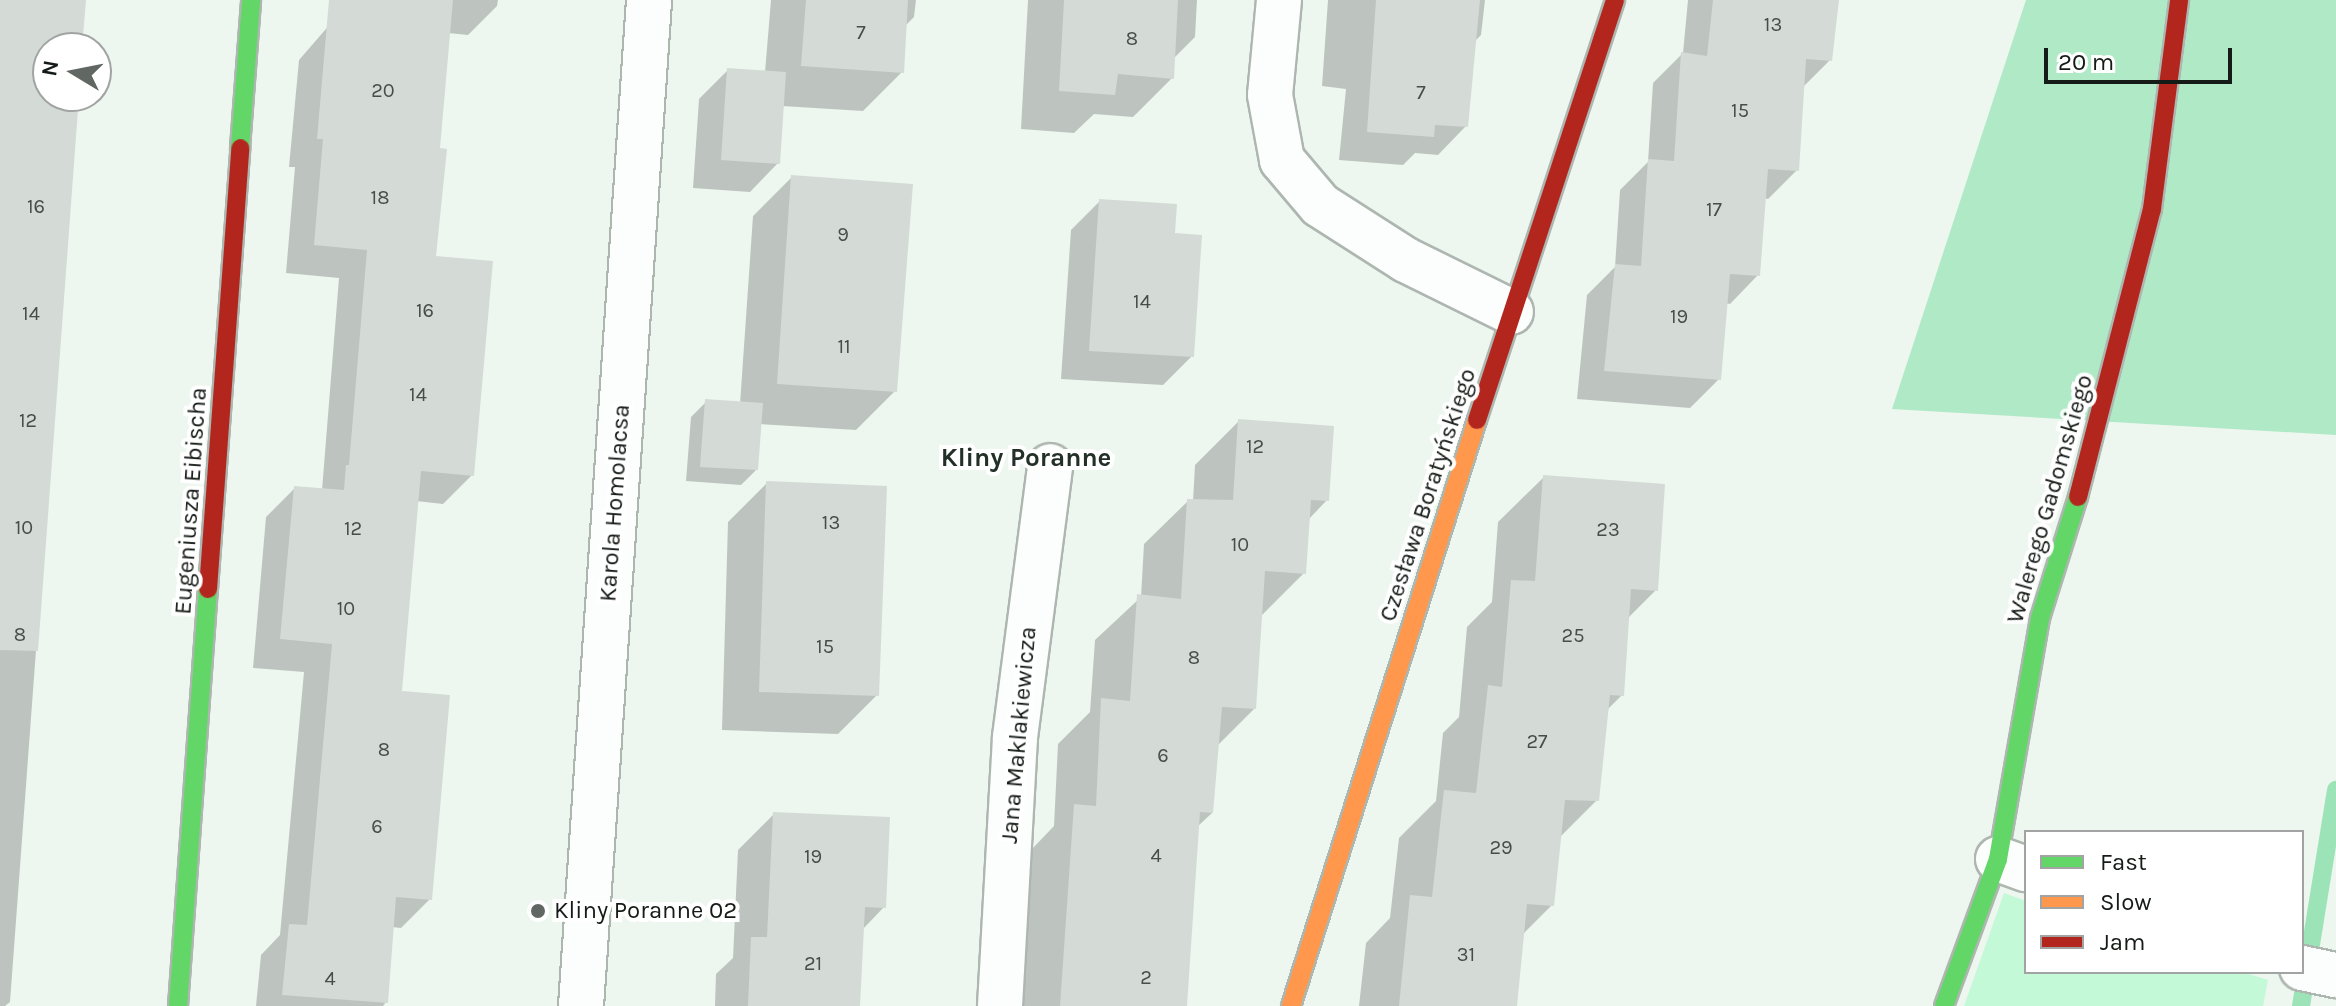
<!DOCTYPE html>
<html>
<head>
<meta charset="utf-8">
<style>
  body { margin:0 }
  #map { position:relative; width:2336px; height:1006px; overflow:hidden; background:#edf6ef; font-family:Karla,sans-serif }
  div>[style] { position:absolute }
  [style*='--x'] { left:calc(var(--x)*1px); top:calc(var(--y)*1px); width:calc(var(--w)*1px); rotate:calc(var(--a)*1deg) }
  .green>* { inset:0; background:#c4f9d7 }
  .forest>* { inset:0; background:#afe9c5 }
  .shadow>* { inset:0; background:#0003 }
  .stream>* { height:18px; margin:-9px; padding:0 9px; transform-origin:9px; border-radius:9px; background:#9ce3b7 }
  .building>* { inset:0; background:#d4dbd6 }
  .roads { filter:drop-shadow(2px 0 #aeb6b0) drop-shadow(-2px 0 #aeb6b0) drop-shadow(0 2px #aeb6b0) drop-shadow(0 -2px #aeb6b0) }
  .street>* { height:44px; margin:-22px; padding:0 22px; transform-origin:22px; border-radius:22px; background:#fcfefd }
  .fast>* { height:18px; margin:-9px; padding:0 9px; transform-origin:9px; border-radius:9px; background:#63d668 }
  .slow>* { height:18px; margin:-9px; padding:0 9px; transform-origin:9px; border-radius:9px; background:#ff974d }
  .jam>* { height:18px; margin:-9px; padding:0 9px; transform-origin:9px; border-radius:9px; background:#b3261e }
  .dots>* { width:22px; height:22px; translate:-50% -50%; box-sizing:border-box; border:4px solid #fff; border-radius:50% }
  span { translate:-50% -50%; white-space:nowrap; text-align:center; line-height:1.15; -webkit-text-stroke:8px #fff; paint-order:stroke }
  .number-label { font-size:20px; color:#474d49 }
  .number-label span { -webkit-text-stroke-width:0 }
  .street-label { font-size:24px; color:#151b17 }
  .poi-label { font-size:24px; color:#151b17 }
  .left { translate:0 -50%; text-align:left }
  .neighbourhood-label { font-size:26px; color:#223027; font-weight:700 }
  .legend { position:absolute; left:2024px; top:830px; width:280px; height:144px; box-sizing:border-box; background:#fff; border:2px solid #a1a4a2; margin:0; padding:10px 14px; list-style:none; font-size:24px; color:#151b17 }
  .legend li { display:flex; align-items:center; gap:16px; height:40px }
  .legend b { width:40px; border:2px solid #a1a4a2 }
  .north { position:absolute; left:32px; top:32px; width:80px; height:80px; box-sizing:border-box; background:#fff; border:2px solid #a1a4a2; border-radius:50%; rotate:280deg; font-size:22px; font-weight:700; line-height:32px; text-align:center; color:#151b17 }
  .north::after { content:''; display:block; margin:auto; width:28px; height:36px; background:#616863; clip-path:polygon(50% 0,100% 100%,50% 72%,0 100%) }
  .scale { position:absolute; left:2044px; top:48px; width:188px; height:36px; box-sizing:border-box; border:4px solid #151b17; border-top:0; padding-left:10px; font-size:24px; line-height:28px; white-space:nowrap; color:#151b17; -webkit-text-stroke:6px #fff; paint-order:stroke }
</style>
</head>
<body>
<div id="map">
  <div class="green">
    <div style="clip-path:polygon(2004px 893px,2026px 901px,2026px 972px,2243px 972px,2268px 980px,2263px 1006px,1964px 1006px)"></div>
  </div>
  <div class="forest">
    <div style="clip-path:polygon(2026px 0,2336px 0,2336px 435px,1892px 409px)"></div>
  </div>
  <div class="shadow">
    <div style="clip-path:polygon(0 0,84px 0,81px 48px,48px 48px,48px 96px,77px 96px,10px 1002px,5px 1006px,0 1006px)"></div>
    <div style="clip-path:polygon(351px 0,498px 0,497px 6px,468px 35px,448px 33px,438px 150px,434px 257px,472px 475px,443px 504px,416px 501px,400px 693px,430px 899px,401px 928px,392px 927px,386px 1002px,383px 1006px,256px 1006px,261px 955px,280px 935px,304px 672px,253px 668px,266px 517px,295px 488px,322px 490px,339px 278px,286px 273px,295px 167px,289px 167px,299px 60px)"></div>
    <div style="clip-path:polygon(771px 0,916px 0,914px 17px,904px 27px,902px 72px,863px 111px,782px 106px,778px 163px,750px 192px,693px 188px,699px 99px,728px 70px,765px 72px)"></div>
    <div style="clip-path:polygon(1028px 0,1197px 0,1195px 37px,1173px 59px,1172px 78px,1133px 117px,1094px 114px,1074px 133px,1021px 129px)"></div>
    <div style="clip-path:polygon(1328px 0,1485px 0,1481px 35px,1474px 42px,1466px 126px,1438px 155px,1415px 153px,1403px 165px,1339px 160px,1346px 89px,1322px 86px)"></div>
    <div style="clip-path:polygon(1688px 0,1837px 0,1830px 60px,1802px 88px,1797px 170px,1768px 199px,1764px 198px,1758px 275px,1730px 304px,1725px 303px,1719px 379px,1690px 408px,1577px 399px,1587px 295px,1615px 267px,1620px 190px,1648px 162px,1653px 83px,1683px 53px)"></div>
    <div style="clip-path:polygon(792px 177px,895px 391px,856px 430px,759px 424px,756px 470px,741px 485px,686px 481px,691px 417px,706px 402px,740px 404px,753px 216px)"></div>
    <div style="clip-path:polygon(1100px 201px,1172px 235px,1192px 356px,1163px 385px,1061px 379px,1071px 230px)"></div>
    <div style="clip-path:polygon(1239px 421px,1327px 500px,1308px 520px,1304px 573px,1260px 617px,1254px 709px,1217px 746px,1212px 813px,1197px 827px,1185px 1006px,1020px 1006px,1031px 850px,1054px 826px,1058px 744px,1090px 712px,1095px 640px,1141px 597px,1144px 544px,1188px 501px,1193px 501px,1195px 465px)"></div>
    <div style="clip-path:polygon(1544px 477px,1656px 590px,1627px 619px,1622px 695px,1606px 711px,1597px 800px,1559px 838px,1552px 905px,1522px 935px,1515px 1006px,1359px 1006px,1366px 943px,1390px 918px,1399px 838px,1436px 801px,1443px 733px,1459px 717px,1467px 627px,1492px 602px,1498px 522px)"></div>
    <div style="clip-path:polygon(767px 483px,877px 695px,838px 734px,722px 730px,728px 522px)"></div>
    <div style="clip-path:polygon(774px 814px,884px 907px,862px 930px,858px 1006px,715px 1006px,716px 974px,733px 958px,738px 850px)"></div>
  </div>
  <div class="stream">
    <div style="--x:2301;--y:1006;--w:219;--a:-80.8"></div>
  </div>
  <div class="building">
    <div style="clip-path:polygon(0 0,86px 0,82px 48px,48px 48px,48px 96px,79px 96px,38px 651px,0 650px)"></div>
    <div style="clip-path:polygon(329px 0,453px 0,440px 148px,447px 149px,436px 256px,493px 261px,474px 476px,421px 471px,402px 691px,450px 695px,432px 900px,396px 897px,388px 1003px,282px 995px,289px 924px,307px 925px,332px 644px,280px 639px,294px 486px,344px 490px,346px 465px,349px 465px,367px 250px,314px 245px,323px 139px,317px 139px)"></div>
    <div style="clip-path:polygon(806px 0,908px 0,904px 73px,801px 66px)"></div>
    <div style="clip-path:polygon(1064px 0,1178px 0,1174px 79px,1118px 74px,1115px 95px,1059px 91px)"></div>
    <div style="clip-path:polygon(1376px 0,1480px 0,1468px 127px,1435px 125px,1434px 137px,1367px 132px)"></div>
    <div style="clip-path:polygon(1713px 0,1839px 0,1832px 61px,1806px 59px,1799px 171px,1768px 169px,1760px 276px,1730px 274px,1721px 380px,1604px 371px,1615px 264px,1641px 266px,1648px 159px,1674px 161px,1681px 52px,1707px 56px)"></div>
    <div style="clip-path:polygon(727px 68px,786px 72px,780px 164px,721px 160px)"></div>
    <div style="clip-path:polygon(791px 175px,913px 184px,897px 392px,777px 384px)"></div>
    <div style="clip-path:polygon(1099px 199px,1177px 204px,1175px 233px,1202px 235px,1194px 357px,1089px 351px)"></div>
    <div style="clip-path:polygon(705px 399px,763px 403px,758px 470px,700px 467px)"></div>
    <div style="clip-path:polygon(1238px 419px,1334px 426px,1329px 501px,1311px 500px,1306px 574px,1265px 571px,1256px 709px,1222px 707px,1213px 813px,1200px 812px,1187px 1006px,1060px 1006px,1074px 804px,1096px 806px,1101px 698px,1130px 701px,1137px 594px,1181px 599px,1187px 499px,1233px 500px)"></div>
    <div style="clip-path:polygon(1543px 475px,1665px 484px,1658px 591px,1631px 589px,1624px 696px,1610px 695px,1599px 801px,1565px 800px,1554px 906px,1527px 904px,1517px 1006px,1399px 1006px,1410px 895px,1432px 897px,1444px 790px,1476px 793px,1488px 685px,1502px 687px,1511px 580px,1535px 581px)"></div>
    <div style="clip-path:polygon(766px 481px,887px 486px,879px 696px,759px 692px)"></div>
    <div style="clip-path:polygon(773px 812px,890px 817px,886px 908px,865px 907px,860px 1006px,748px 1006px,751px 937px,767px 937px)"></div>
  </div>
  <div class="roads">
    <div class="street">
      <div style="--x:1279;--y:0;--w:95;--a:95.4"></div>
      <div style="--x:1270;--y:95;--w:66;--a:79.5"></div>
      <div style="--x:1282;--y:160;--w:59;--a:49.8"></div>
      <div style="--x:1320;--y:205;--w:102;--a:32.6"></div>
      <div style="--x:1406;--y:260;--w:117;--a:26.3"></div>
      <div style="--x:1998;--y:859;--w:30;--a:20"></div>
      <div style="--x:2302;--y:968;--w:35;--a:12"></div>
      <div style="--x:581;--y:1006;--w:1008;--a:-86.13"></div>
      <div style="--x:1000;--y:1006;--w:269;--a:-86.8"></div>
      <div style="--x:1015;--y:737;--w:273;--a:-82.6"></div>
    </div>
    <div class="fast">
      <div style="--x:240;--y:148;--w:148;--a:-85.7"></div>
      <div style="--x:178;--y:1006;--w:418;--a:-85.9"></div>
      <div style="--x:1944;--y:1006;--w:157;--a:-69.8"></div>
      <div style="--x:1998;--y:859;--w:245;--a:-80.1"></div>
      <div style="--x:2040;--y:618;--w:127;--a:-72.6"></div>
    </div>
    <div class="slow">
      <div style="--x:1291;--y:1006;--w:615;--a:-72.39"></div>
    </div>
    <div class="jam">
      <div style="--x:1477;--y:420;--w:442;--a:-71.8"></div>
      <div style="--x:2078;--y:497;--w:297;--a:-75.6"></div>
      <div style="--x:2152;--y:209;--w:211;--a:-82.6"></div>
      <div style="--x:208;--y:589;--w:442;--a:-85.8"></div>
    </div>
  </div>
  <div class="dots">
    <div style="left:538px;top:911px;background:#616863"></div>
  </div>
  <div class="number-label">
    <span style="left:1773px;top:24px">13</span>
    <span style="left:861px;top:32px">7</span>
    <span style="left:1132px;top:38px">8</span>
    <span style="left:383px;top:90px">20</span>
    <span style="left:1421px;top:92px">7</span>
    <span style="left:1740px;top:110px">15</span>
    <span style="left:380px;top:197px">18</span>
    <span style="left:36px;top:206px">16</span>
    <span style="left:1714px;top:209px">17</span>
    <span style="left:843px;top:234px">9</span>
    <span style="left:1142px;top:301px">14</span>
    <span style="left:425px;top:310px">16</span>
    <span style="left:31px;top:313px">14</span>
    <span style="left:1679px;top:316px">19</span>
    <span style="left:844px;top:346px">11</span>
    <span style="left:418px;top:394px">14</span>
    <span style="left:28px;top:420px">12</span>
    <span style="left:1255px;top:446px">12</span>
    <span style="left:831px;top:522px">13</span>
    <span style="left:24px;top:527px">10</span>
    <span style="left:353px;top:528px">12</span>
    <span style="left:1608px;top:529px">23</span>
    <span style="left:1240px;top:544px">10</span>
    <span style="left:346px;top:608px">10</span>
    <span style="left:20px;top:634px">8</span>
    <span style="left:1573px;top:635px">25</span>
    <span style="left:825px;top:646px">15</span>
    <span style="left:1194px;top:657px">8</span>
    <span style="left:1537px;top:741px">27</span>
    <span style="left:384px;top:749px">8</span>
    <span style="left:1163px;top:755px">6</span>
    <span style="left:377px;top:826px">6</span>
    <span style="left:1501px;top:847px">29</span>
    <span style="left:1156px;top:855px">4</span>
    <span style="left:813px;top:856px">19</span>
    <span style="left:1466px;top:954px">31</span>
    <span style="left:813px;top:963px">21</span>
    <span style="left:1146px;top:977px">2</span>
    <span style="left:330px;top:978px">4</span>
  </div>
  <div class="street-label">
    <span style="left:1428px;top:495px;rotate:-72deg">Czesława Boratyńskiego</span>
    <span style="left:2050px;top:499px;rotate:-74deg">Walerego Gadomskiego</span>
    <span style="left:191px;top:501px;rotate:-86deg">Eugeniusza Eibischa</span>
    <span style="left:615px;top:503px;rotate:-86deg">Karola Homolacsa</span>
    <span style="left:1019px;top:735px;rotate:-85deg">Jana Maklakiewicza</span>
  </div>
  <div class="poi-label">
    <span class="left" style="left:554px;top:911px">Kliny Poranne 02</span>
  </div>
  <div class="neighbourhood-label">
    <span style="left:1026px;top:458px">Kliny Poranne</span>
  </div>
  <ul class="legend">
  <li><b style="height:10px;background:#63d668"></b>Fast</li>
  <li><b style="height:10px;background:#ff974d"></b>Slow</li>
  <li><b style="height:10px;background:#b3261e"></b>Jam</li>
  </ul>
  <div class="north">N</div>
  <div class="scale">20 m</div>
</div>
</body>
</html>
